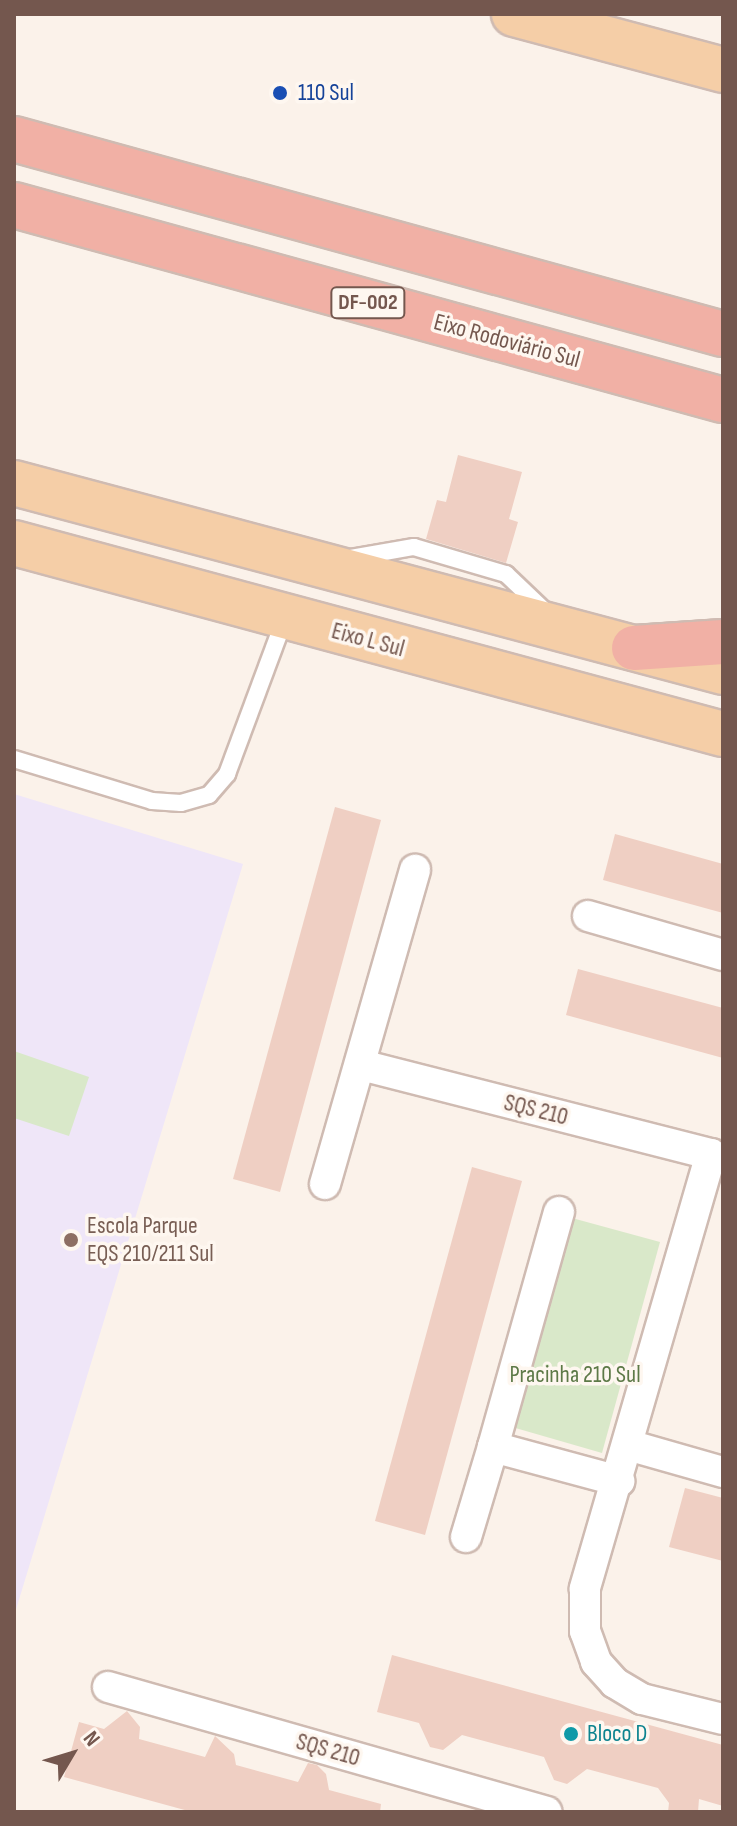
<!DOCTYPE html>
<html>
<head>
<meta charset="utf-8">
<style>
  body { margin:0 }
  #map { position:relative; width:737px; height:1826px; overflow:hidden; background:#fbf2ea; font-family:"Sofia Sans Condensed",sans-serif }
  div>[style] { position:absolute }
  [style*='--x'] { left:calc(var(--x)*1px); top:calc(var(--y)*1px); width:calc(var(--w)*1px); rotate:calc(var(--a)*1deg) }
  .education>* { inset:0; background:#efe6f8 }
  .green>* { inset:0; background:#d9e8c9 }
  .building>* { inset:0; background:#efcfc3 }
  .roads { filter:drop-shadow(2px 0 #cfbbb2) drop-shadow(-2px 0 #cfbbb2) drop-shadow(0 2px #cfbbb2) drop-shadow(0 -2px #cfbbb2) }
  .lane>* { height:16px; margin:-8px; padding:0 8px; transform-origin:8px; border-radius:8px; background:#fff }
  .street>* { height:30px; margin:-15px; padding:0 15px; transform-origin:15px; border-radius:15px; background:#fff }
  .primary>* { height:44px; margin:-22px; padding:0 22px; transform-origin:22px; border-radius:22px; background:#f5cea7 }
  .highway>* { height:44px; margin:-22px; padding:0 22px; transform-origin:22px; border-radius:22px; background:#f1b0a5 }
  .dots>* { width:22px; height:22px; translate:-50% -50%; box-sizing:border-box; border:4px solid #fef7f0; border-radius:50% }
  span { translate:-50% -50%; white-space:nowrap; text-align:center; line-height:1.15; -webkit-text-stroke:7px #fef7f0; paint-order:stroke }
  .shield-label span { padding:2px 6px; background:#fef7f0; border:2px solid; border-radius:6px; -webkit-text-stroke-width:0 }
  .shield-label { font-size:22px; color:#74574e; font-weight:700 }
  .transit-label { font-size:24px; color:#164399 }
  .left { translate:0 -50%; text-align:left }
  .street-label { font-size:24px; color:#74574e }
  .education-label { font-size:24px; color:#785e54 }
  .park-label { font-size:24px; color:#5d7947 }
  .culture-label { font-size:24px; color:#0d838f }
  .frame { position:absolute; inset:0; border:16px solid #74574e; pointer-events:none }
  .north { position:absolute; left:32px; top:1714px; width:80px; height:80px; -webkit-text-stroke:6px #fef7f0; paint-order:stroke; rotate:52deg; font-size:22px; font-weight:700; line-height:32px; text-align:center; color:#74574e }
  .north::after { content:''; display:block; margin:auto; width:28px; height:36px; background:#74574e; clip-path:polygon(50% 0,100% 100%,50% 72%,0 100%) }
</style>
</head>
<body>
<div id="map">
  <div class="education">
    <div style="clip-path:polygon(14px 794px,243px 864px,14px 1616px)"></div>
  </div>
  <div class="green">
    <div style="clip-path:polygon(14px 1051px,89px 1077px,69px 1136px,14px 1118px)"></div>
    <div style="clip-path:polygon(572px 1218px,660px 1242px,602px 1453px,512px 1427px)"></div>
  </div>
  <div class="building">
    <div style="clip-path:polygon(458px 455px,522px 472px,509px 519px,518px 522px,506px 563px,426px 539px,437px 500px,446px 502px)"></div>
    <div style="clip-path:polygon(335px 807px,381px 820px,280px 1192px,233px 1179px)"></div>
    <div style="clip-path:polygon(615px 834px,723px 864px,723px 913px,603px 880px)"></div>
    <div style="clip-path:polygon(578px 969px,723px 1008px,723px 1058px,566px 1015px)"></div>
    <div style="clip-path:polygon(472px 1167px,522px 1181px,425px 1535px,375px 1521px)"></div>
    <div style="clip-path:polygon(685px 1488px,723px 1498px,723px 1561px,669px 1547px)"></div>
    <div style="clip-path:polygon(392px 1655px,723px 1745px,723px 1806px,699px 1799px,698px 1812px,668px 1812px,669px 1803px,658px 1788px,587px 1769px,567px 1784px,554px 1780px,544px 1757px,462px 1735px,443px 1750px,430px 1747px,419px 1723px,377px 1712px)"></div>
    <div style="clip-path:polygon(127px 1711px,140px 1727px,139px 1739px,205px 1757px,215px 1736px,234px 1754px,236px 1765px,298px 1782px,308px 1763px,317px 1765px,326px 1774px,329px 1790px,381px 1804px,380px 1812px,192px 1812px,64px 1777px,79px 1722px,104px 1729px)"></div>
  </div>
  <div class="roads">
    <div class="lane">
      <div style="--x:345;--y:559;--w:70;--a:-9.9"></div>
      <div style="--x:414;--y:547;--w:96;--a:16.4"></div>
      <div style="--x:506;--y:574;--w:58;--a:43.6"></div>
      <div style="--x:14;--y:759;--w:144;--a:16.9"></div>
      <div style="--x:152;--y:801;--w:29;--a:4"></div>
      <div style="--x:181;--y:803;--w:29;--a:-16"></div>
      <div style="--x:209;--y:795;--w:28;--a:-49"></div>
      <div style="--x:227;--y:774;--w:166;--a:-69.6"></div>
    </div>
    <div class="street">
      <div style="--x:588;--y:916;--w:141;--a:16.1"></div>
      <div style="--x:361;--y:1065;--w:361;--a:14.3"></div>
      <div style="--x:711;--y:1154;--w:453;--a:106.2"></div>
      <div style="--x:585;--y:1589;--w:42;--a:90"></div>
      <div style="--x:585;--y:1631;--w:33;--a:70"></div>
      <div style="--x:596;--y:1662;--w:28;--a:48"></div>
      <div style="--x:615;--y:1683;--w:31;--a:31"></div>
      <div style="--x:642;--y:1699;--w:83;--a:13.9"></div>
      <div style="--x:325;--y:1184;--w:327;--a:-74"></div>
      <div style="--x:559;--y:1212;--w:244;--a:105.7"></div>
      <div style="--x:493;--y:1447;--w:131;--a:15.1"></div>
      <div style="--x:628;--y:1445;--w:99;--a:15.9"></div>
      <div style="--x:466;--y:1537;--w:94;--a:-73.3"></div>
      <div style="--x:108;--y:1687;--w:456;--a:15.9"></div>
    </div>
    <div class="primary">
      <div style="--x:514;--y:14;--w:216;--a:15"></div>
      <div style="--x:14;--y:483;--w:734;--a:14.93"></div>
      <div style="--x:14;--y:543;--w:734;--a:15.08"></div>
    </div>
    <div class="highway">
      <div style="--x:14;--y:139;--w:735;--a:15.38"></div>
      <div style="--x:14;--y:205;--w:735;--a:15.38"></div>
      <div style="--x:634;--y:648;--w:89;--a:-3.9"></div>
    </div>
  </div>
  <div class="dots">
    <div style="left:280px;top:93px;background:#1a4fb4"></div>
    <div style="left:71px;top:1240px;background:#8d6e63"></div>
    <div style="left:571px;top:1734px;background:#0f9aa8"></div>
  </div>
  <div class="shield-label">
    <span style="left:368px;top:303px">DF-002</span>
  </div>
  <div class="transit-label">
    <span class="left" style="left:298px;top:93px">110 Sul</span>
  </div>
  <div class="street-label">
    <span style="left:507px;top:341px;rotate:15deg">Eixo Rodoviário Sul</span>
    <span style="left:368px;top:640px;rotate:15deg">Eixo L Sul</span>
    <span style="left:536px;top:1110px;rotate:14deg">SQS 210</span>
    <span style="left:328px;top:1750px;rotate:16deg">SQS 210</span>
  </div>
  <div class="education-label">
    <span class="left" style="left:87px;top:1240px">Escola Parque<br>EQS 210/211 Sul</span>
  </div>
  <div class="park-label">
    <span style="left:575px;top:1375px">Pracinha 210 Sul</span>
  </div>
  <div class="culture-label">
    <span class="left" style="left:587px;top:1734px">Bloco D</span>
  </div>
  <div class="frame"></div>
  <div class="north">N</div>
</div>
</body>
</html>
